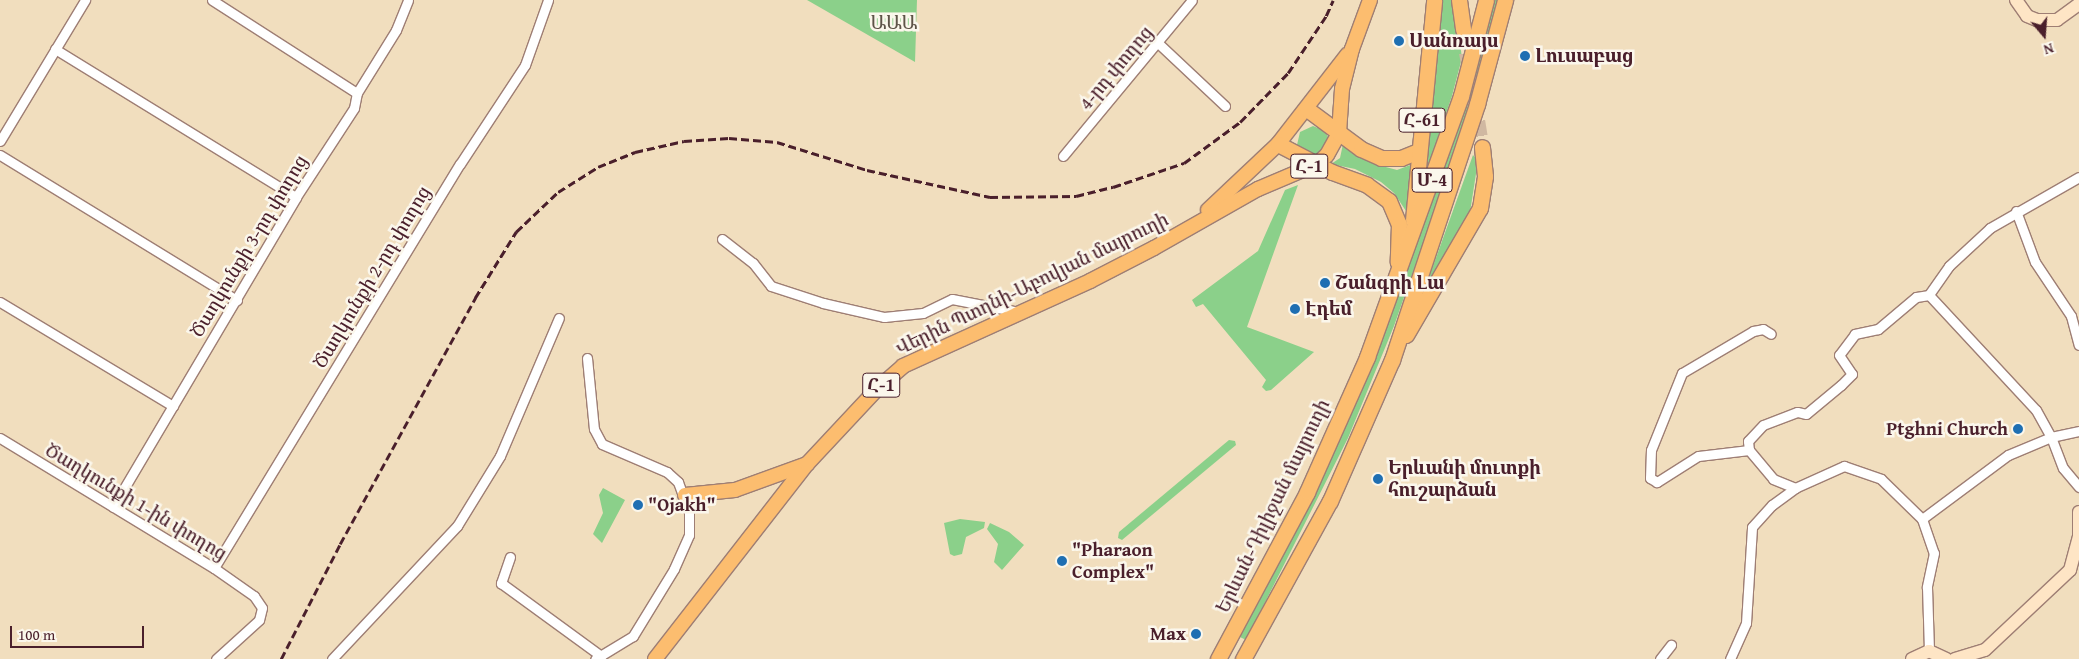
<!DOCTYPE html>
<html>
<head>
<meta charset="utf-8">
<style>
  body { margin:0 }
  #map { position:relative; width:2079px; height:659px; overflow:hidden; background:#f1debe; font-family:"Gentium Book Plus","Noto Serif Armenian",serif }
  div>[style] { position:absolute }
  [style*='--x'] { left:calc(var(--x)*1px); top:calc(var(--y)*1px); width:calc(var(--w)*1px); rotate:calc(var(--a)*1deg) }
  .green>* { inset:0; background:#8bd08a }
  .highway-tunnel>* { height:15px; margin-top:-7.5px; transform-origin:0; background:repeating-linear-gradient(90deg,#d0b8a1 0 15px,transparent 0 23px) }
  .roads { filter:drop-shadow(1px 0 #9e7e74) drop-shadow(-1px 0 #9e7e74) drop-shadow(0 1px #9e7e74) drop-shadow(0 -1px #9e7e74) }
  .street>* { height:9px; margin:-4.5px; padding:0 4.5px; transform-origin:4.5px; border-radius:4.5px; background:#fff }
  .secondary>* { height:12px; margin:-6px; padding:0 6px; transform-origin:6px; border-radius:6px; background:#fee5c5 }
  .primary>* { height:14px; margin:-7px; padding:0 7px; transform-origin:7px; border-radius:7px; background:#fcbd6f }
  .highway>* { height:15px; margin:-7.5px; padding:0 7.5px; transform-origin:7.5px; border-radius:7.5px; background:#fcbd6f }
  .rail>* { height:2.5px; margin-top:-1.25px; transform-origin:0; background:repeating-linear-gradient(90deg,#4a1f2b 0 8px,transparent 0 12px) }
  .dots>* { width:14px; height:14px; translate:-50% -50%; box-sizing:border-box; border:2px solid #fbf7ec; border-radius:50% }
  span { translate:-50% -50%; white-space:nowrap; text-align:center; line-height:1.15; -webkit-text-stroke:5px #fbf7ec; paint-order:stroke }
  .shield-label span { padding:1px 4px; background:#fbf7ec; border:1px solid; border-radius:4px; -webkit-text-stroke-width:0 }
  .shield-label { font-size:18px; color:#4a1f2b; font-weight:700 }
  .park-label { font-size:19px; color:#5e5448 }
  .poi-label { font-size:19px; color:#4a1f2b; font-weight:700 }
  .left { translate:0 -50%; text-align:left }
  .right { translate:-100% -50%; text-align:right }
  .street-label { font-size:19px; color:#4a1f2b }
  .north { position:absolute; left:2019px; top:10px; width:50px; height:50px; -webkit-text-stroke:4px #fbf7ec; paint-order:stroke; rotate:162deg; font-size:14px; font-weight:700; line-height:20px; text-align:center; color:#4a1f2b }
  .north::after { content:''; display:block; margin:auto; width:18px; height:22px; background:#4a1f2b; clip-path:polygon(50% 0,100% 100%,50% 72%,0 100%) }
  .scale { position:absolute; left:10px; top:626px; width:134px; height:22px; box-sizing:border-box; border:2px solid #4a1f2b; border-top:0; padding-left:6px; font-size:15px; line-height:18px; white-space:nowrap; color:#4a1f2b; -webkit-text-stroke:4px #fbf7ec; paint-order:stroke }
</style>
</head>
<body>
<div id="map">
  <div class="green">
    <div style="clip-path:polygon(807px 0,917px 0,915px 62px)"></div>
    <div style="clip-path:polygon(1437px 0,1454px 0,1462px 58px,1452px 96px,1419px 192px)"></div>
    <div style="clip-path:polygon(1492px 0,1500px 0,1472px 103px,1394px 326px,1348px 438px,1246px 640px,1240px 637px,1299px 525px,1382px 337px,1440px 178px)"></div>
    <div style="clip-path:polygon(1313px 126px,1325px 131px,1330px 141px,1317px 158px,1298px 149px,1297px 145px,1300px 132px)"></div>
    <div style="clip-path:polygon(1343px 144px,1352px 153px,1382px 166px,1397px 170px,1413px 164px,1406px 211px,1394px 193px,1381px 182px,1355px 169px,1331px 164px,1340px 158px)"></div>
    <div style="clip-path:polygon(1473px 155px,1478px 161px,1470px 212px,1419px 305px)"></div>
    <div style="clip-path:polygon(1298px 185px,1247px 327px,1314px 352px,1271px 390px,1266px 391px,1262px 387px,1266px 380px,1203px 304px,1196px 307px,1192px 300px,1258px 251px,1285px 190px)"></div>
    <div style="clip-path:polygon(1229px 440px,1235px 441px,1236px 445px,1122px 540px,1118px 538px,1119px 532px)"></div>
    <div style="clip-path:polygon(603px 488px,625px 500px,602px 543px,593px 534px,603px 513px,599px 495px)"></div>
    <div style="clip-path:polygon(960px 519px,985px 522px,984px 528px,966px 537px,962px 554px,954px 556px,950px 554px,944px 523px)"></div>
    <div style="clip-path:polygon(990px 523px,1009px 532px,1024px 545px,1002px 570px,994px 562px,998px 544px,987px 529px)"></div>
  </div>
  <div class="highway-tunnel">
    <div style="--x:1463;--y:30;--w:119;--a:80.8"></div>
  </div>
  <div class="roads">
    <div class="street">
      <div style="--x:212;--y:0;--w:172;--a:32.7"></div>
      <div style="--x:1158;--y:43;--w:92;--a:43.2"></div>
      <div style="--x:55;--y:49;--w:283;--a:31.6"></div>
      <div style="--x:0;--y:141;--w:165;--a:-58.9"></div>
      <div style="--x:0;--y:155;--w:278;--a:31.5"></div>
      <div style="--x:1063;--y:156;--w:202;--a:-50.4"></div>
      <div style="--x:2079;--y:177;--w:103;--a:150.2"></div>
      <div style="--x:1990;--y:228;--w:56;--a:137.2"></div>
      <div style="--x:1949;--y:266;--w:35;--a:125"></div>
      <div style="--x:1929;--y:295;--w:157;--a:47.1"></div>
      <div style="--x:2036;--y:410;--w:31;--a:61"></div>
      <div style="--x:2051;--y:437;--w:33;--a:69"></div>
      <div style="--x:2063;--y:468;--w:25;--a:50"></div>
      <div style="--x:2016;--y:211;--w:54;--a:69.6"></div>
      <div style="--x:2035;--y:262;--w:65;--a:56.3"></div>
      <div style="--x:2071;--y:316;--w:30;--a:75"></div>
      <div style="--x:722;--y:239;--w:39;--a:38"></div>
      <div style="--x:753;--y:263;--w:29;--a:52"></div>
      <div style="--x:771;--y:286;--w:55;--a:18.1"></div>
      <div style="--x:823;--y:303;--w:63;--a:12.9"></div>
      <div style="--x:884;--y:317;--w:39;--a:-6"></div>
      <div style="--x:923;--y:313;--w:32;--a:-26"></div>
      <div style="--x:952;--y:299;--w:68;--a:11"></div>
      <div style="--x:1929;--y:295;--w:13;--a:171"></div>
      <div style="--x:1916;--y:297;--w:50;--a:139.9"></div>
      <div style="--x:1878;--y:329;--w:24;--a:168"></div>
      <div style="--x:1855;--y:334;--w:26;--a:127"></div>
      <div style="--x:1839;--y:355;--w:23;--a:56"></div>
      <div style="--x:1852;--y:374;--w:16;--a:135"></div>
      <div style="--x:1841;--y:385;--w:45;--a:140.4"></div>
      <div style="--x:1806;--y:414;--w:9;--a:-167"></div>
      <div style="--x:1797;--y:412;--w:36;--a:159"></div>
      <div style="--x:1763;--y:425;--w:22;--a:133"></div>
      <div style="--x:1748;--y:441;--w:9;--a:84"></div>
      <div style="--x:1749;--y:450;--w:38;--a:50"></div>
      <div style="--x:1773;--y:479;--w:24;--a:22"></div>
      <div style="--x:1795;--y:488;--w:54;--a:-24.2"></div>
      <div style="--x:1844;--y:466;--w:39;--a:19"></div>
      <div style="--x:1881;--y:479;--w:57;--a:44.3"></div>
      <div style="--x:1922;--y:519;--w:36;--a:71"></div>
      <div style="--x:1934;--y:553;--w:35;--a:102"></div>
      <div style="--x:1927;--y:587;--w:64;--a:88.2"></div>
      <div style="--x:0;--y:302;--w:202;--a:31"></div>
      <div style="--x:587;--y:358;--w:71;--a:84.4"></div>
      <div style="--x:594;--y:429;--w:17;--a:62"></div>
      <div style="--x:602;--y:444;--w:71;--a:23.3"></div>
      <div style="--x:667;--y:472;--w:15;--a:42"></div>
      <div style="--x:678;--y:482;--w:32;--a:70"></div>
      <div style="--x:689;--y:512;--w:23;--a:90"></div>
      <div style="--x:689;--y:535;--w:37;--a:114"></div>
      <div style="--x:674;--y:569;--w:79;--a:121.5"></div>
      <div style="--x:633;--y:636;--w:44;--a:148.8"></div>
      <div style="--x:0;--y:438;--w:250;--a:31.3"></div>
      <div style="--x:214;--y:568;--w:49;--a:35"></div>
      <div style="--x:254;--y:596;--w:14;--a:56"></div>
      <div style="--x:262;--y:608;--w:12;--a:104"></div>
      <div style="--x:259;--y:620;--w:58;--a:137.8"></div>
      <div style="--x:1749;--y:450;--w:51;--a:173.3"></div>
      <div style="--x:1698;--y:456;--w:49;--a:147.6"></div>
      <div style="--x:1657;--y:482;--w:8;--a:-150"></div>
      <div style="--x:1650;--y:478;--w:28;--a:-88"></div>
      <div style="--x:1651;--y:450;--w:83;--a:-68.1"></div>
      <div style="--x:1682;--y:373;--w:82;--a:-30.6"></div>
      <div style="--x:1753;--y:331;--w:10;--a:-11"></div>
      <div style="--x:1763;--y:329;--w:9;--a:32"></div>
      <div style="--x:113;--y:507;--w:360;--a:-59.4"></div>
      <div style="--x:296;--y:197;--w:106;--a:-56.9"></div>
      <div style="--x:354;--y:108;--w:15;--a:-79"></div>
      <div style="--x:357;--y:93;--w:74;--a:-58.2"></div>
      <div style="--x:396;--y:30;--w:32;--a:-68"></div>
      <div style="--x:1922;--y:519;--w:107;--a:-36.7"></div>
      <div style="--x:2008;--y:455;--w:47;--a:-22.7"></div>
      <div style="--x:2051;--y:437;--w:29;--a:-12"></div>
      <div style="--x:510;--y:557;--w:28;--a:109"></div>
      <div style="--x:501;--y:583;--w:124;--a:36.1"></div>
      <div style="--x:214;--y:568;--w:473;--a:-58.7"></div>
      <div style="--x:460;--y:164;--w:118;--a:-56.7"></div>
      <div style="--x:525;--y:65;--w:69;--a:-70.5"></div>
      <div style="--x:332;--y:659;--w:183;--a:-46.8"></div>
      <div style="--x:457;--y:526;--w:82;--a:-58.4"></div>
      <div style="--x:500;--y:456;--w:150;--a:-66.9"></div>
      <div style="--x:1660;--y:659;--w:18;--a:-52"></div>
      <div style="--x:1730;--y:659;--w:39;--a:-66"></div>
      <div style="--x:1746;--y:623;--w:96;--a:-86.4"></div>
      <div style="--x:1752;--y:527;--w:30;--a:-48"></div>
      <div style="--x:1772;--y:505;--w:29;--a:-36"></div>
    </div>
    <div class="secondary">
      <div style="--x:2016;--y:0;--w:19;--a:55"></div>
      <div style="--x:2027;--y:16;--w:11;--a:22"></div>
      <div style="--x:2037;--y:20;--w:20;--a:0"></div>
      <div style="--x:2057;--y:20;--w:27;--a:-36"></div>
      <div style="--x:1912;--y:659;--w:19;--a:-25"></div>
      <div style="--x:1929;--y:651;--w:19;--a:25"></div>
      <div style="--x:1955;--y:659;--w:31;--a:-17"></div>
      <div style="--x:1985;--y:650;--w:117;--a:-43.3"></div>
      <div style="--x:2070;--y:570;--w:34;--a:-75"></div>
      <div style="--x:2079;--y:537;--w:25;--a:-90"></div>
    </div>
    <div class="primary">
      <div style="--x:1208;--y:210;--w:96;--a:-43.3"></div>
      <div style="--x:1278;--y:144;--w:113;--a:-52.2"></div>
      <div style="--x:685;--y:495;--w:50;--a:-5.7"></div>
      <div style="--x:735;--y:490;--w:77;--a:-19.9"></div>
      <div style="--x:655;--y:659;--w:247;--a:-52.1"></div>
      <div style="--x:807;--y:464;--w:104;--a:-46.9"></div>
      <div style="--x:878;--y:388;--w:33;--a:-41"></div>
      <div style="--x:903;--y:366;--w:205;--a:-24.4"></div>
      <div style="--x:1090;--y:281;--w:72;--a:-27.3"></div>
      <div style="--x:1154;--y:248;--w:120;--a:-29.6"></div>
      <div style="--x:1258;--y:189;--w:64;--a:-23"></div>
      <div style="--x:1317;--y:164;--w:13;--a:-42"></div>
      <div style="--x:1327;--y:155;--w:25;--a:-61"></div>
      <div style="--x:1339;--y:133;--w:44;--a:-86.1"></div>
      <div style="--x:1342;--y:89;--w:41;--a:-76"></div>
      <div style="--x:1352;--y:49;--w:52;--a:-69.8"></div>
    </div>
    <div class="highway">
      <div style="--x:1459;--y:0;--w:30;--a:82"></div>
      <div style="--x:1307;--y:109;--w:67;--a:36.5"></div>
      <div style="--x:1361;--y:149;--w:22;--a:24"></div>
      <div style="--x:1381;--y:158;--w:20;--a:0"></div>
      <div style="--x:1401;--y:158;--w:18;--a:-22"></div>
      <div style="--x:1278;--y:144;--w:61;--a:27.4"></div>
      <div style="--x:1332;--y:172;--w:37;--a:20"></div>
      <div style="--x:1367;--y:185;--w:27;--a:36"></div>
      <div style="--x:1389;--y:201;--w:25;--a:67"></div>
      <div style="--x:1399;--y:224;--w:38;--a:92"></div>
      <div style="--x:1413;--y:220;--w:221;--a:-84.5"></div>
      <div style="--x:1406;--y:335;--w:147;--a:-59.8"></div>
      <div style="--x:1480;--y:208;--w:32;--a:-81"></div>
      <div style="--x:1485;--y:176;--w:29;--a:-96"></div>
      <div style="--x:1218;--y:659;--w:189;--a:-61.9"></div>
      <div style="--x:1307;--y:492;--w:148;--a:-66"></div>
      <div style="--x:1367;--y:357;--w:277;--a:-70.2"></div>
      <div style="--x:1461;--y:96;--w:99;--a:-75.4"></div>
      <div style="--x:1243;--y:659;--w:180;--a:-61.2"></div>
      <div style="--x:1330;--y:501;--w:154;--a:-66.3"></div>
      <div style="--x:1392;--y:360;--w:270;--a:-71.6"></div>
      <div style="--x:1477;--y:104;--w:108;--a:-74.9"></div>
    </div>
  </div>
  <div class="rail">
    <div style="--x:281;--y:659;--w:129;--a:-62.8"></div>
    <div style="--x:340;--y:544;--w:281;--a:-61.2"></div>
    <div style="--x:475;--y:298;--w:78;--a:-58.2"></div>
    <div style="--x:516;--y:232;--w:58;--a:-43.6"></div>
    <div style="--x:558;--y:192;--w:47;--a:-32"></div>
    <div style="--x:598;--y:167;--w:40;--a:-22"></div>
    <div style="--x:635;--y:152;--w:50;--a:-12.7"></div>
    <div style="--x:684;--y:141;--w:45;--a:-3.8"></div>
    <div style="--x:729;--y:138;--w:48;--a:4.8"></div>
    <div style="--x:777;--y:142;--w:94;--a:17.3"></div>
    <div style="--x:867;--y:170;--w:126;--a:12.4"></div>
    <div style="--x:990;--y:197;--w:86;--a:-0.7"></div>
    <div style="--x:1076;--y:196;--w:38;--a:-14"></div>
    <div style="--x:1113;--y:187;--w:75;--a:-18.7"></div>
    <div style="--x:1184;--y:163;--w:69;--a:-36.2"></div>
    <div style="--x:1240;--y:122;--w:69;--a:-45.6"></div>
    <div style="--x:1288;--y:73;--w:69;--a:-56.3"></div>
    <div style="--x:1326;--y:16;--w:17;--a:-66"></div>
  </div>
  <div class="dots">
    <div style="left:1399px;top:41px;background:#1f6fb2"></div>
    <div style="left:1525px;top:56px;background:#1f6fb2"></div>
    <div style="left:1325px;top:283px;background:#1f6fb2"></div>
    <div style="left:1295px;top:309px;background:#1f6fb2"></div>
    <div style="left:2018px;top:429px;background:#1f6fb2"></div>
    <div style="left:1378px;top:479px;background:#1f6fb2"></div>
    <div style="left:638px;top:505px;background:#1f6fb2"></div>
    <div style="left:1062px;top:561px;background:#1f6fb2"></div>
    <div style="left:1196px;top:634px;background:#1f6fb2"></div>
  </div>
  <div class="shield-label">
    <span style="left:1422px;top:120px">Հ-61</span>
    <span style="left:1309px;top:166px">Հ-1</span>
    <span style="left:1432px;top:180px">Մ-4</span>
    <span style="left:881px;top:385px">Հ-1</span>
  </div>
  <div class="park-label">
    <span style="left:894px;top:23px">ԱԱԱ</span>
  </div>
  <div class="poi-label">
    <span class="left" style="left:1409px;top:41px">Սանռայս</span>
    <span class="left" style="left:1535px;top:56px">Լուսաբաց</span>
    <span class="left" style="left:1335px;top:283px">Շանգրի Լա</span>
    <span class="left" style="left:1305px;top:309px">Էդեմ</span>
    <span class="right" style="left:2008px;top:429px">Ptghni Church</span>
    <span class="left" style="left:1388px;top:479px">Երևանի մուտքի<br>հուշարձան</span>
    <span class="left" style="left:648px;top:505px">"Ojakh"</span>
    <span class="left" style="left:1072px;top:561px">"Pharaon<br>Complex"</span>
    <span class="right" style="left:1186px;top:634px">Max</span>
  </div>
  <div class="street-label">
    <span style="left:1116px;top:68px;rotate:-50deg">4-րդ փողոց</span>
    <span style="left:249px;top:246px;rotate:-59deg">Ծաղկունքի 3-րդ փողոց</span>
    <span style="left:372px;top:277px;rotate:-59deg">Ծաղկունքի 2-րդ փողոց</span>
    <span style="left:1032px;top:284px;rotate:-26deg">Վերին Պտղնի-Աբովյան մայրուղի</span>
    <span style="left:136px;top:502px;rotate:31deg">Ծաղկունքի 1-ին փողոց</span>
    <span style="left:1273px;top:506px;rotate:-64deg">Երևան-Դիլիջան մայրուղի</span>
  </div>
  <div class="north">N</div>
  <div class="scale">100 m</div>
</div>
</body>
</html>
